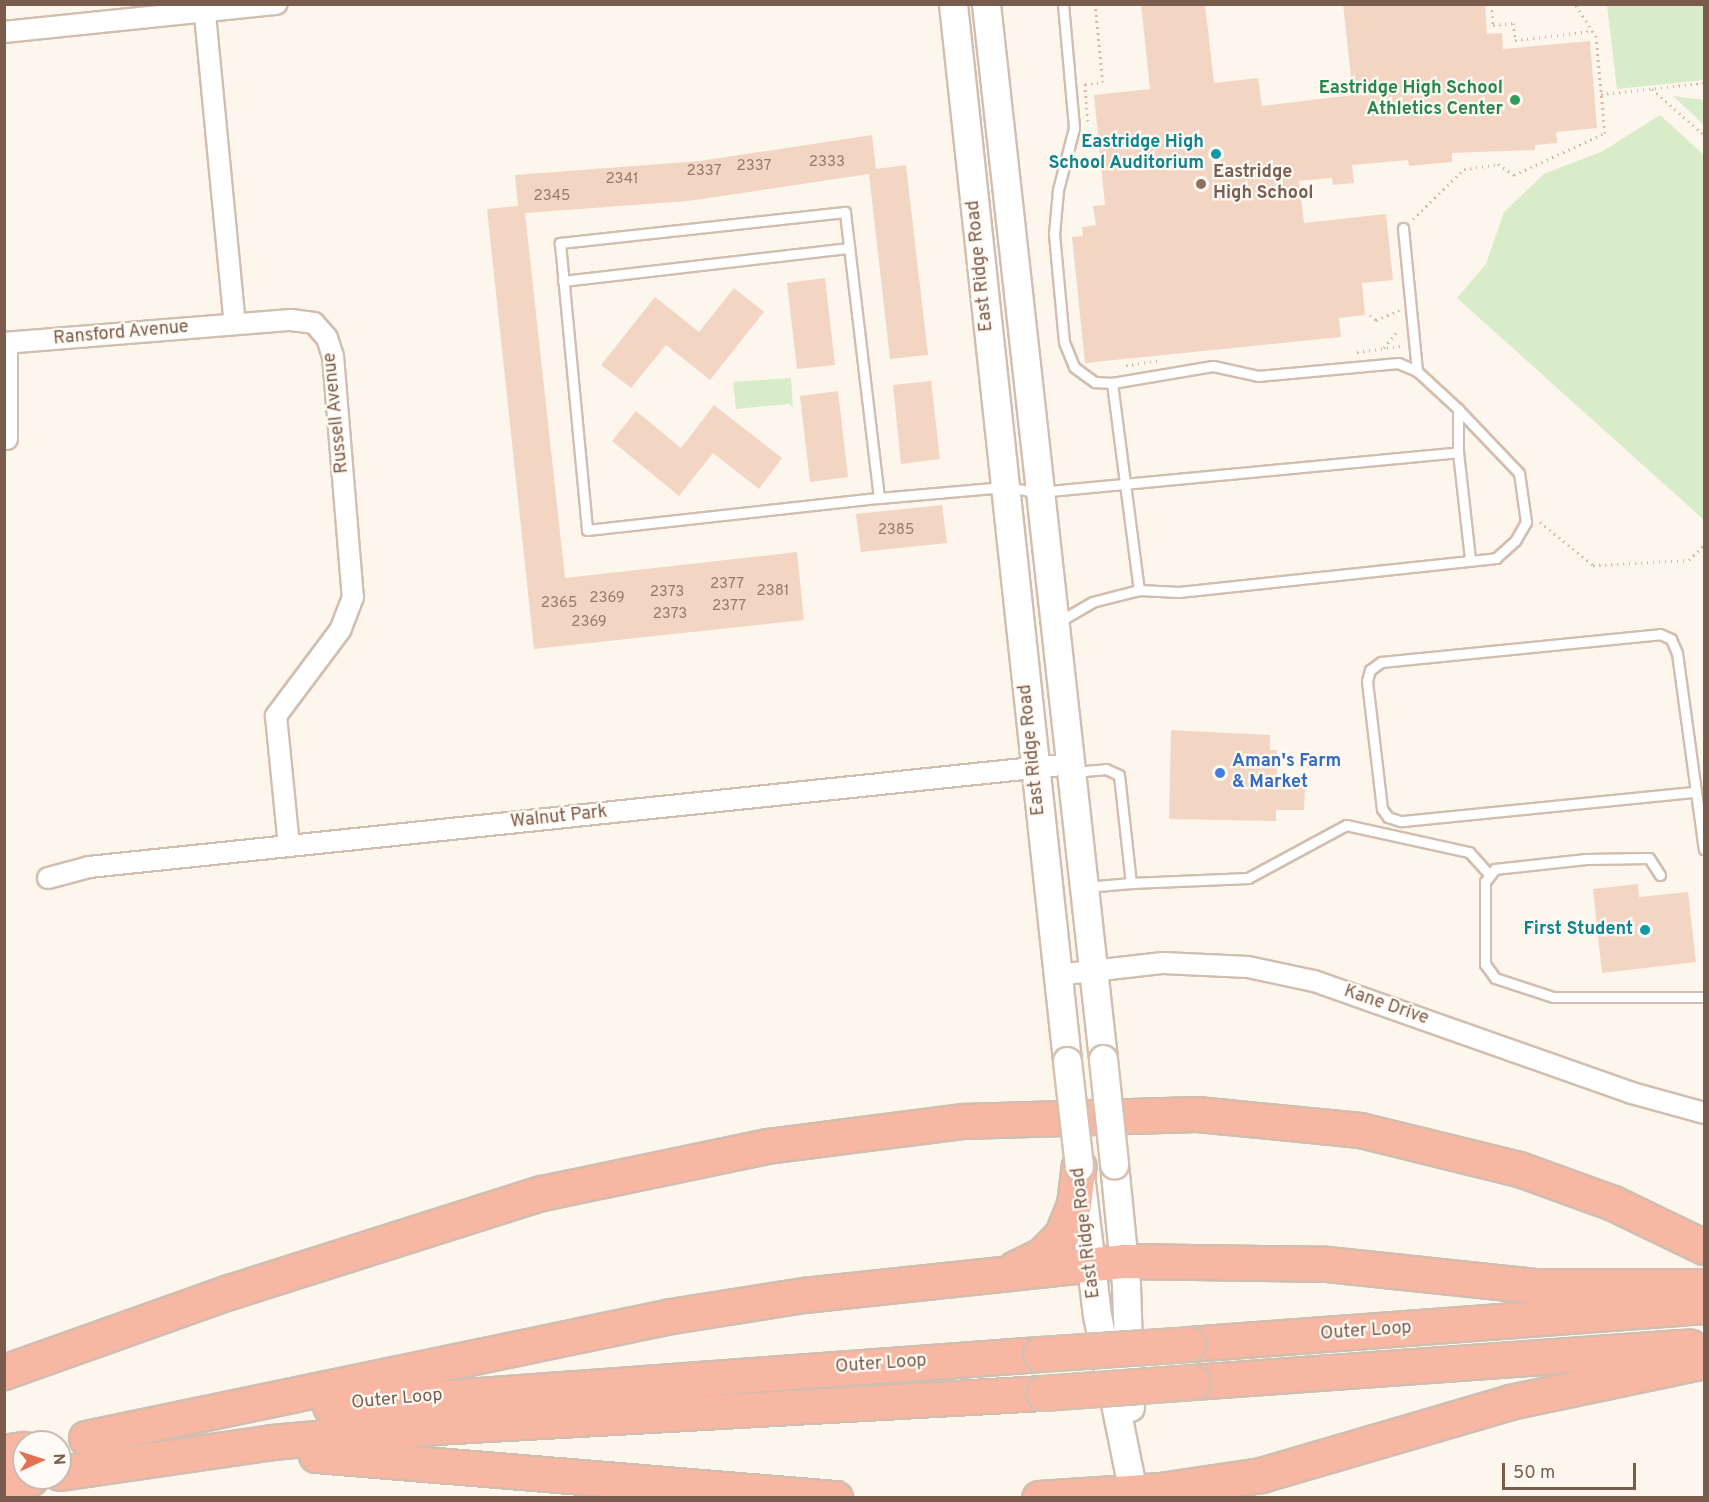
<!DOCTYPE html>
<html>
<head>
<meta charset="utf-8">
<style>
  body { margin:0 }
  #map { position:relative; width:1709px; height:1502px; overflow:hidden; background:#fdf6ec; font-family:Overpass,sans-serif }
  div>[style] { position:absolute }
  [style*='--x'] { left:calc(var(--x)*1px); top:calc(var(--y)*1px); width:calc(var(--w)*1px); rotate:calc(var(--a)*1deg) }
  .green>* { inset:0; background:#d8ecc9 }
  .building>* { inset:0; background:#f3d5c3 }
  .path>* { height:3px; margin-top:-1.5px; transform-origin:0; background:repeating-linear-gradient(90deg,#d9b8a5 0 1.5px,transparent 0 6px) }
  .roads { filter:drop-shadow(2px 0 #d1beb0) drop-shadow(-2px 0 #d1beb0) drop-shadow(0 2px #d1beb0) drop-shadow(0 -2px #d1beb0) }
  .service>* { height:9px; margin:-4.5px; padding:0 4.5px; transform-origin:4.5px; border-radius:4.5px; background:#fff }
  .minor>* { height:20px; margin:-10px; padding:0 10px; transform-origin:10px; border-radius:10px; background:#fff }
  .secondary>* { height:27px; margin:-13.5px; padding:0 13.5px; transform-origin:13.5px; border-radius:13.5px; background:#fff }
  .motorway>* { height:33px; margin:-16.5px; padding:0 16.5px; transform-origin:16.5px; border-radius:16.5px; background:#f7b7a3 }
  .bridges { filter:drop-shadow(2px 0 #d6c0b0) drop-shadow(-2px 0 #d6c0b0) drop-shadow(0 2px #d6c0b0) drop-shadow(0 -2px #d6c0b0) }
  .secondary-bridge>* { height:27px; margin:-13.5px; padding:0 13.5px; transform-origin:13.5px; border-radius:13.5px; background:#fff }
  .motorway-bridge>* { height:33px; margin:-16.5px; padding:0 16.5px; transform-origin:16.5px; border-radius:16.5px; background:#f7b7a3 }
  .dots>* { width:16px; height:16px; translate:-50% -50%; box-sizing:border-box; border:3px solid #fffaf3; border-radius:50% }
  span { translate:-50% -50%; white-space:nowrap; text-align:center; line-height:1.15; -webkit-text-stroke:4.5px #fffaf3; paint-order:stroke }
  .number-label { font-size:15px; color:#987a6a }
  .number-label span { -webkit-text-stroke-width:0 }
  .leisure-label { font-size:18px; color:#27864d; font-weight:700 }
  .right { translate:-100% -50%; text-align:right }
  .culture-label { font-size:18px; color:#0d838f; font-weight:700 }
  .education-label { font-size:18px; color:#785e54; font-weight:700 }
  .left { translate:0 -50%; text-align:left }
  .street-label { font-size:18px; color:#7a5c4d }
  .shop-label { font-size:18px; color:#366cbe; font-weight:700 }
  .frame { position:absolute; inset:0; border:6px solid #7a5c4d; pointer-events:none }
  .north { position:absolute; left:12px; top:1430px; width:60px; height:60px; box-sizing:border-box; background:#fffaf3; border:2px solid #cabbb1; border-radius:50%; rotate:87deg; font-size:16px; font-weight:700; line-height:24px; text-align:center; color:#7a5c4d }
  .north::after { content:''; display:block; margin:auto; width:21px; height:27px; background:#e76f51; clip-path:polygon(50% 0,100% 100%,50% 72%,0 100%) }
  .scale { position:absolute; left:1502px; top:1463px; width:134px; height:27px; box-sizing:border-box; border:3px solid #7a5c4d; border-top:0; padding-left:8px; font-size:18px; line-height:21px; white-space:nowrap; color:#7a5c4d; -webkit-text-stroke:4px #fffaf3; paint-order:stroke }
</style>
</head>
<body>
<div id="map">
  <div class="green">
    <div style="clip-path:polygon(1607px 5px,1704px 5px,1704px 80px,1617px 89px)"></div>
    <div style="clip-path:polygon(1673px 96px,1704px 100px,1704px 125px)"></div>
    <div style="clip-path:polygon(1660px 115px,1704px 155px,1704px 520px,1457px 298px,1486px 264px,1504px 212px,1544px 174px,1603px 151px)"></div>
    <div style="clip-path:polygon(791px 378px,793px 408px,789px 404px,736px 409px,733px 382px)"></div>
  </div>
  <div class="building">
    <div style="clip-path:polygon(1141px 4px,1205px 4px,1214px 83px,1258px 78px,1262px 106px,1353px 95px,1343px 4px,1485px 4px,1487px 34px,1502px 33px,1503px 49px,1590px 41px,1597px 128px,1556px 132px,1557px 143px,1535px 145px,1535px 150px,1452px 153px,1452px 162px,1409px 166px,1408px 160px,1352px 165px,1354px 183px,1333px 185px,1332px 178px,1299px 181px,1304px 223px,1386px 214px,1393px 280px,1362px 283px,1365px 315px,1339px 318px,1341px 337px,1085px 363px,1072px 237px,1083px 236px,1082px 227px,1096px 225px,1093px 206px,1105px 205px,1094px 95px,1150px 89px)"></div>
    <div style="clip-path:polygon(872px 135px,876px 169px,906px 165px,928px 355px,890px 359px,869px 174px,688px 201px,525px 213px,565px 578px,797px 552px,804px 620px,534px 649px,487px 209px,518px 206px,515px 175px,700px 161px)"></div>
    <div style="clip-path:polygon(825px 278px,835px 365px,797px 369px,787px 283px)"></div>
    <div style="clip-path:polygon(734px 288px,764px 312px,710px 380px,666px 345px,631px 388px,601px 365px,655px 297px,699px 332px)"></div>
    <div style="clip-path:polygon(931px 381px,940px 459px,901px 464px,893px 385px)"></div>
    <div style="clip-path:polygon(838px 391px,848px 477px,810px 482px,800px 396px)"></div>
    <div style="clip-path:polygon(714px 405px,782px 458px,759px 489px,713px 453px,679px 496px,612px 441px,636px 411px,681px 448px)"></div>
    <div style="clip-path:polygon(942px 505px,947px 543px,861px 552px,856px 514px)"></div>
    <div style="clip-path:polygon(1171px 730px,1270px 735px,1270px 750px,1277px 750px,1277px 787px,1305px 787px,1304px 810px,1276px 810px,1276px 821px,1169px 819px)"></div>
    <div style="clip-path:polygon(1638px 884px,1639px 897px,1688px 892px,1696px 962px,1602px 973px,1593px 889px)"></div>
  </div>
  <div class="path">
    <div style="--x:1491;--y:4;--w:21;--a:85"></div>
    <div style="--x:1493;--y:25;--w:20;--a:-6"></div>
    <div style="--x:1513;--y:23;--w:17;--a:83"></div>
    <div style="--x:1515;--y:40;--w:78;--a:-6.7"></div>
    <div style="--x:1652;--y:89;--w:69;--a:41.5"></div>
    <div style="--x:1601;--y:94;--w:104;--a:-6.1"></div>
    <div style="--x:1088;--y:121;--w:37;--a:-95"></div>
    <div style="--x:1085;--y:84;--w:18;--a:-6"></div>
    <div style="--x:1103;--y:82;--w:78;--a:-95.9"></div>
    <div style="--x:1413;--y:219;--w:71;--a:-44.4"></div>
    <div style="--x:1464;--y:169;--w:34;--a:-8"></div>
    <div style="--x:1498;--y:164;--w:19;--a:35"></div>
    <div style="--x:1514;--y:175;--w:100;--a:-24.8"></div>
    <div style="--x:1605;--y:133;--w:96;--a:-95.4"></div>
    <div style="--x:1596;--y:37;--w:39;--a:-122"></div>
    <div style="--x:1370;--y:315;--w:8;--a:40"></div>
    <div style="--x:1376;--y:320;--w:26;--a:-23"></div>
    <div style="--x:1384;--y:348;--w:23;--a:-52"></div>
    <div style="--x:1357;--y:352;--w:44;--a:-7.8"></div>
    <div style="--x:1126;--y:365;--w:35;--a:-8"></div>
    <div style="--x:1540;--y:522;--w:68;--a:39.1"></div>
    <div style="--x:1593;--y:565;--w:96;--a:-3"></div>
    <div style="--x:1689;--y:560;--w:21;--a:-45"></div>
  </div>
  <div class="roads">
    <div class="service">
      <div style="--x:1063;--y:4;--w:124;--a:84.9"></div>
      <div style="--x:1074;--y:128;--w:64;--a:104.5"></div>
      <div style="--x:1058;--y:190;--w:44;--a:95.2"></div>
      <div style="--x:1054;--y:234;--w:108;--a:84.7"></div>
      <div style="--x:1064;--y:342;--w:27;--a:68"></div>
      <div style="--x:1074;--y:367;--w:26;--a:36"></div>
      <div style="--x:1095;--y:382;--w:17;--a:3"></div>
      <div style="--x:1112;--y:383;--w:102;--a:-9.6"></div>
      <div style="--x:1213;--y:366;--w:46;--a:12.5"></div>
      <div style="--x:1258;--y:376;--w:141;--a:-5.3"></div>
      <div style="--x:1398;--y:363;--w:21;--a:23"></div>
      <div style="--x:1417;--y:371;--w:56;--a:42.8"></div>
      <div style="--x:1403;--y:228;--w:144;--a:84.4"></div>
      <div style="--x:563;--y:281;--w:288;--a:-6.6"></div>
      <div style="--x:1112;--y:383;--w:209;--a:82.6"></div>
      <div style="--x:879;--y:498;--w:288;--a:-96.8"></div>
      <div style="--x:845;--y:212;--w:287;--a:173.8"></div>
      <div style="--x:560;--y:243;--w:288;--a:84.6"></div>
      <div style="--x:587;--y:530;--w:294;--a:-6.3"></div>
      <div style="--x:879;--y:498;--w:126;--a:-5"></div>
      <div style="--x:1005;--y:487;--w:33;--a:9"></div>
      <div style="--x:1038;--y:492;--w:422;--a:-5.4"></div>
      <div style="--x:1058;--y:622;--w:39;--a:-30"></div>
      <div style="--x:1092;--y:602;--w:49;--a:-14.3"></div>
      <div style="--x:1139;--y:590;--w:40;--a:2.9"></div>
      <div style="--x:1179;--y:592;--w:319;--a:-6.1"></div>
      <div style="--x:1496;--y:558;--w:25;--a:-42"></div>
      <div style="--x:1515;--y:541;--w:22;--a:-60"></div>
      <div style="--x:1526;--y:522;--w:49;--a:-98.1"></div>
      <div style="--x:1519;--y:473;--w:88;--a:-133.6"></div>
      <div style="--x:1458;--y:409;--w:43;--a:90"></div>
      <div style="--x:1458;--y:452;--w:108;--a:83.6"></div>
      <div style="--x:1073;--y:772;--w:33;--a:-5"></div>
      <div style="--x:1106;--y:769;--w:14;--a:25"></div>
      <div style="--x:1119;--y:775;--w:109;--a:83.7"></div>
      <div style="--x:1131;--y:883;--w:45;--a:174.9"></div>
      <div style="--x:1693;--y:792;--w:294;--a:174.3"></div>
      <div style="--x:1400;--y:821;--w:13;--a:-162"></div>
      <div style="--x:1388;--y:817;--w:10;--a:-127"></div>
      <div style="--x:1382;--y:809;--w:129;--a:-96.7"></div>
      <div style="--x:1367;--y:681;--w:11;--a:-75"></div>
      <div style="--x:1370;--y:670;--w:14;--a:-36"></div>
      <div style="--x:1381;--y:662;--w:280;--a:-5.7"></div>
      <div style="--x:1660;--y:634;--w:12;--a:24"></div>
      <div style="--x:1671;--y:639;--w:15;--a:67"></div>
      <div style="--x:1677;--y:653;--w:198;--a:82.2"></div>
      <div style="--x:1660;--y:875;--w:20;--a:-123"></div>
      <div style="--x:1649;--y:858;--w:63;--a:179.1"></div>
      <div style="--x:1586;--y:859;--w:92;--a:173.7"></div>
      <div style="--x:1495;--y:869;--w:16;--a:128"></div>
      <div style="--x:1485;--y:882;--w:82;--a:90"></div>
      <div style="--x:1485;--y:964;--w:17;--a:54"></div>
      <div style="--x:1495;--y:978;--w:61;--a:18.1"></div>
      <div style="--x:1553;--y:997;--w:151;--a:0"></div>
      <div style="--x:1131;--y:883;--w:117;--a:-2.4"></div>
      <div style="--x:1248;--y:878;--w:111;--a:-28.4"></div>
      <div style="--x:1346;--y:825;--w:126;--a:12.4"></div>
      <div style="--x:1469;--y:852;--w:28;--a:48"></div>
    </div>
    <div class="minor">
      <div style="--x:204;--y:4;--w:321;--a:84.5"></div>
      <div style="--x:4;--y:32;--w:274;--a:-5.9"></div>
      <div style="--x:4;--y:343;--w:288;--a:-4.6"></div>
      <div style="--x:291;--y:320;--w:23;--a:7"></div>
      <div style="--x:314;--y:323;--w:20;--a:49"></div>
      <div style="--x:327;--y:338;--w:19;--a:72"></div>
      <div style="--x:333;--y:356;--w:242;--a:85.3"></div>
      <div style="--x:353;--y:597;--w:34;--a:111"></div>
      <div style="--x:341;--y:629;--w:109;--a:126.8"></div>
      <div style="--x:276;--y:716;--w:131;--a:84.3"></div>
      <div style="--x:7;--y:344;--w:95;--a:90"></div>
      <div style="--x:48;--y:878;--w:42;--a:-15"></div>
      <div style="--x:89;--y:867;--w:986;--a:-5.99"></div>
      <div style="--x:1057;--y:975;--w:107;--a:-6.5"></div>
      <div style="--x:1163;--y:963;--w:85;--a:2.7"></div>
      <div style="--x:1248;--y:967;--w:67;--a:12"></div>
      <div style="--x:1314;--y:981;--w:337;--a:19.4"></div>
      <div style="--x:1632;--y:1093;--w:75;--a:15.5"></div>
    </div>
    <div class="secondary">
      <div style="--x:953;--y:4;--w:1063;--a:83.84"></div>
      <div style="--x:986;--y:4;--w:1061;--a:83.67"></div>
      <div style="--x:1114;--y:1164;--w:122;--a:84.3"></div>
      <div style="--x:1126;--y:1285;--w:122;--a:88.1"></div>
      <div style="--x:1081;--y:1183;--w:133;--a:83.1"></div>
      <div style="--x:1097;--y:1315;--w:181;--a:78.5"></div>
    </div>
    <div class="motorway">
      <div style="--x:1015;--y:1268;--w:30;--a:-26"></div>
      <div style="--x:1042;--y:1255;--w:29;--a:-46"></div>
      <div style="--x:1062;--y:1234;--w:32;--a:-68"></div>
      <div style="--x:1074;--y:1204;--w:38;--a:-83"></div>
      <div style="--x:1189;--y:1344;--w:516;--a:-4.22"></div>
      <div style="--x:4;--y:1372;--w:239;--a:-19.6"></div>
      <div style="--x:229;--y:1292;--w:328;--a:-17.6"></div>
      <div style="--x:542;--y:1193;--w:230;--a:-11.8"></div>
      <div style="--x:767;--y:1146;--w:198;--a:-7.3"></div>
      <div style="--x:963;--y:1121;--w:234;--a:-1.7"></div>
      <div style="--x:1197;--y:1114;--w:164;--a:5.6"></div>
      <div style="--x:1360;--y:1130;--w:164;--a:13.8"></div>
      <div style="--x:1519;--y:1169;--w:100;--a:19.9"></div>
      <div style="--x:1613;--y:1203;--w:101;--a:25.8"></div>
      <div style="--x:1193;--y:1382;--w:498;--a:-4.1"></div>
      <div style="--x:330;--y:1406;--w:712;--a:-4.19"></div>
      <div style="--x:86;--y:1438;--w:598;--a:-11.78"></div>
      <div style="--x:671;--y:1316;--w:135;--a:-9"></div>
      <div style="--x:804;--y:1295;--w:322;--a:-6.1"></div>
      <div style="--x:1124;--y:1261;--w:203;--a:0.8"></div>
      <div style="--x:1327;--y:1264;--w:211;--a:6"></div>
      <div style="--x:1537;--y:1286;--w:167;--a:0"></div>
      <div style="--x:4;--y:1452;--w:20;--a:-9"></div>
      <div style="--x:316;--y:1455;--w:521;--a:4.74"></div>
      <div style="--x:60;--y:1473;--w:214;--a:-8.3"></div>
      <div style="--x:272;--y:1442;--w:165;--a:-5.2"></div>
      <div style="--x:436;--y:1427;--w:608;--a:-3.21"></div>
      <div style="--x:4;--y:1483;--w:27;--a:-10"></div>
      <div style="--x:1039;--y:1498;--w:121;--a:-3.8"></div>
      <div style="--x:1160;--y:1490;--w:102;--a:-8.4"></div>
      <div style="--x:1261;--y:1475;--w:259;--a:-16.3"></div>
      <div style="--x:1510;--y:1402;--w:198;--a:-11.9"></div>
    </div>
  </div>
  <div class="bridges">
    <div class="secondary-bridge">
      <div style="--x:1103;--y:1059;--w:106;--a:84"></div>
      <div style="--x:1067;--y:1061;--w:106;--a:83.5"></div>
    </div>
    <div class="motorway-bridge">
      <div style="--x:1040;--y:1354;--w:149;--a:-3.8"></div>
      <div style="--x:1043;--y:1393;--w:150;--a:-4.2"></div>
    </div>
  </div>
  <div class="dots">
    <div style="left:1515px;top:100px;background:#2e9e5b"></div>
    <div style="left:1216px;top:154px;background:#0f9aa8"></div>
    <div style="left:1201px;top:184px;background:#8d6e63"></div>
    <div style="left:1220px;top:773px;background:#3f7fe0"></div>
    <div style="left:1645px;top:930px;background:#0f9aa8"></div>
  </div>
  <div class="number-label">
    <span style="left:827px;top:163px">2333</span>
    <span style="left:754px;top:167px">2337</span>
    <span style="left:704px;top:172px">2337</span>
    <span style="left:622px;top:180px">2341</span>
    <span style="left:552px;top:197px">2345</span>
    <span style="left:896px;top:531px">2385</span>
    <span style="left:727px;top:585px">2377</span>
    <span style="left:773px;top:592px">2381</span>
    <span style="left:667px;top:593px">2373</span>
    <span style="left:607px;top:599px">2369</span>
    <span style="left:559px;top:604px">2365</span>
    <span style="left:729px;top:607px">2377</span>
    <span style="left:670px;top:615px">2373</span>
    <span style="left:589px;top:623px">2369</span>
  </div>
  <div class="leisure-label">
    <span class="right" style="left:1503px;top:100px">Eastridge High School<br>Athletics Center</span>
  </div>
  <div class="culture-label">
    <span class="right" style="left:1204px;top:154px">Eastridge High<br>School Auditorium</span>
    <span class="right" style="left:1633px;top:930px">First Student</span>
  </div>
  <div class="education-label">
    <span class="left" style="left:1213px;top:184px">Eastridge<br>High School</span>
  </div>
  <div class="street-label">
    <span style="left:981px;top:266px;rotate:-96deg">East Ridge Road</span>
    <span style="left:121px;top:334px;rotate:-5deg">Ransford Avenue</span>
    <span style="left:337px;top:413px;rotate:-96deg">Russell Avenue</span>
    <span style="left:1033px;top:750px;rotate:-96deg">East Ridge Road</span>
    <span style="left:559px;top:818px;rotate:-6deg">Walnut Park</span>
    <span style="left:1386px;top:1006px;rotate:19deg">Kane Drive</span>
    <span style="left:1087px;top:1233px;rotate:-97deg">East Ridge Road</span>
    <span style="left:1366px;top:1332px;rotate:-4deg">Outer Loop</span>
    <span style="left:881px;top:1365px;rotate:-4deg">Outer Loop</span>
    <span style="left:397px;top:1400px;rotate:-5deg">Outer Loop</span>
  </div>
  <div class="shop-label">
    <span class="left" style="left:1232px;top:773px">Aman's Farm<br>&amp; Market</span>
  </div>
  <div class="frame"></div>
  <div class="north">N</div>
  <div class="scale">50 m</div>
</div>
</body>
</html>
